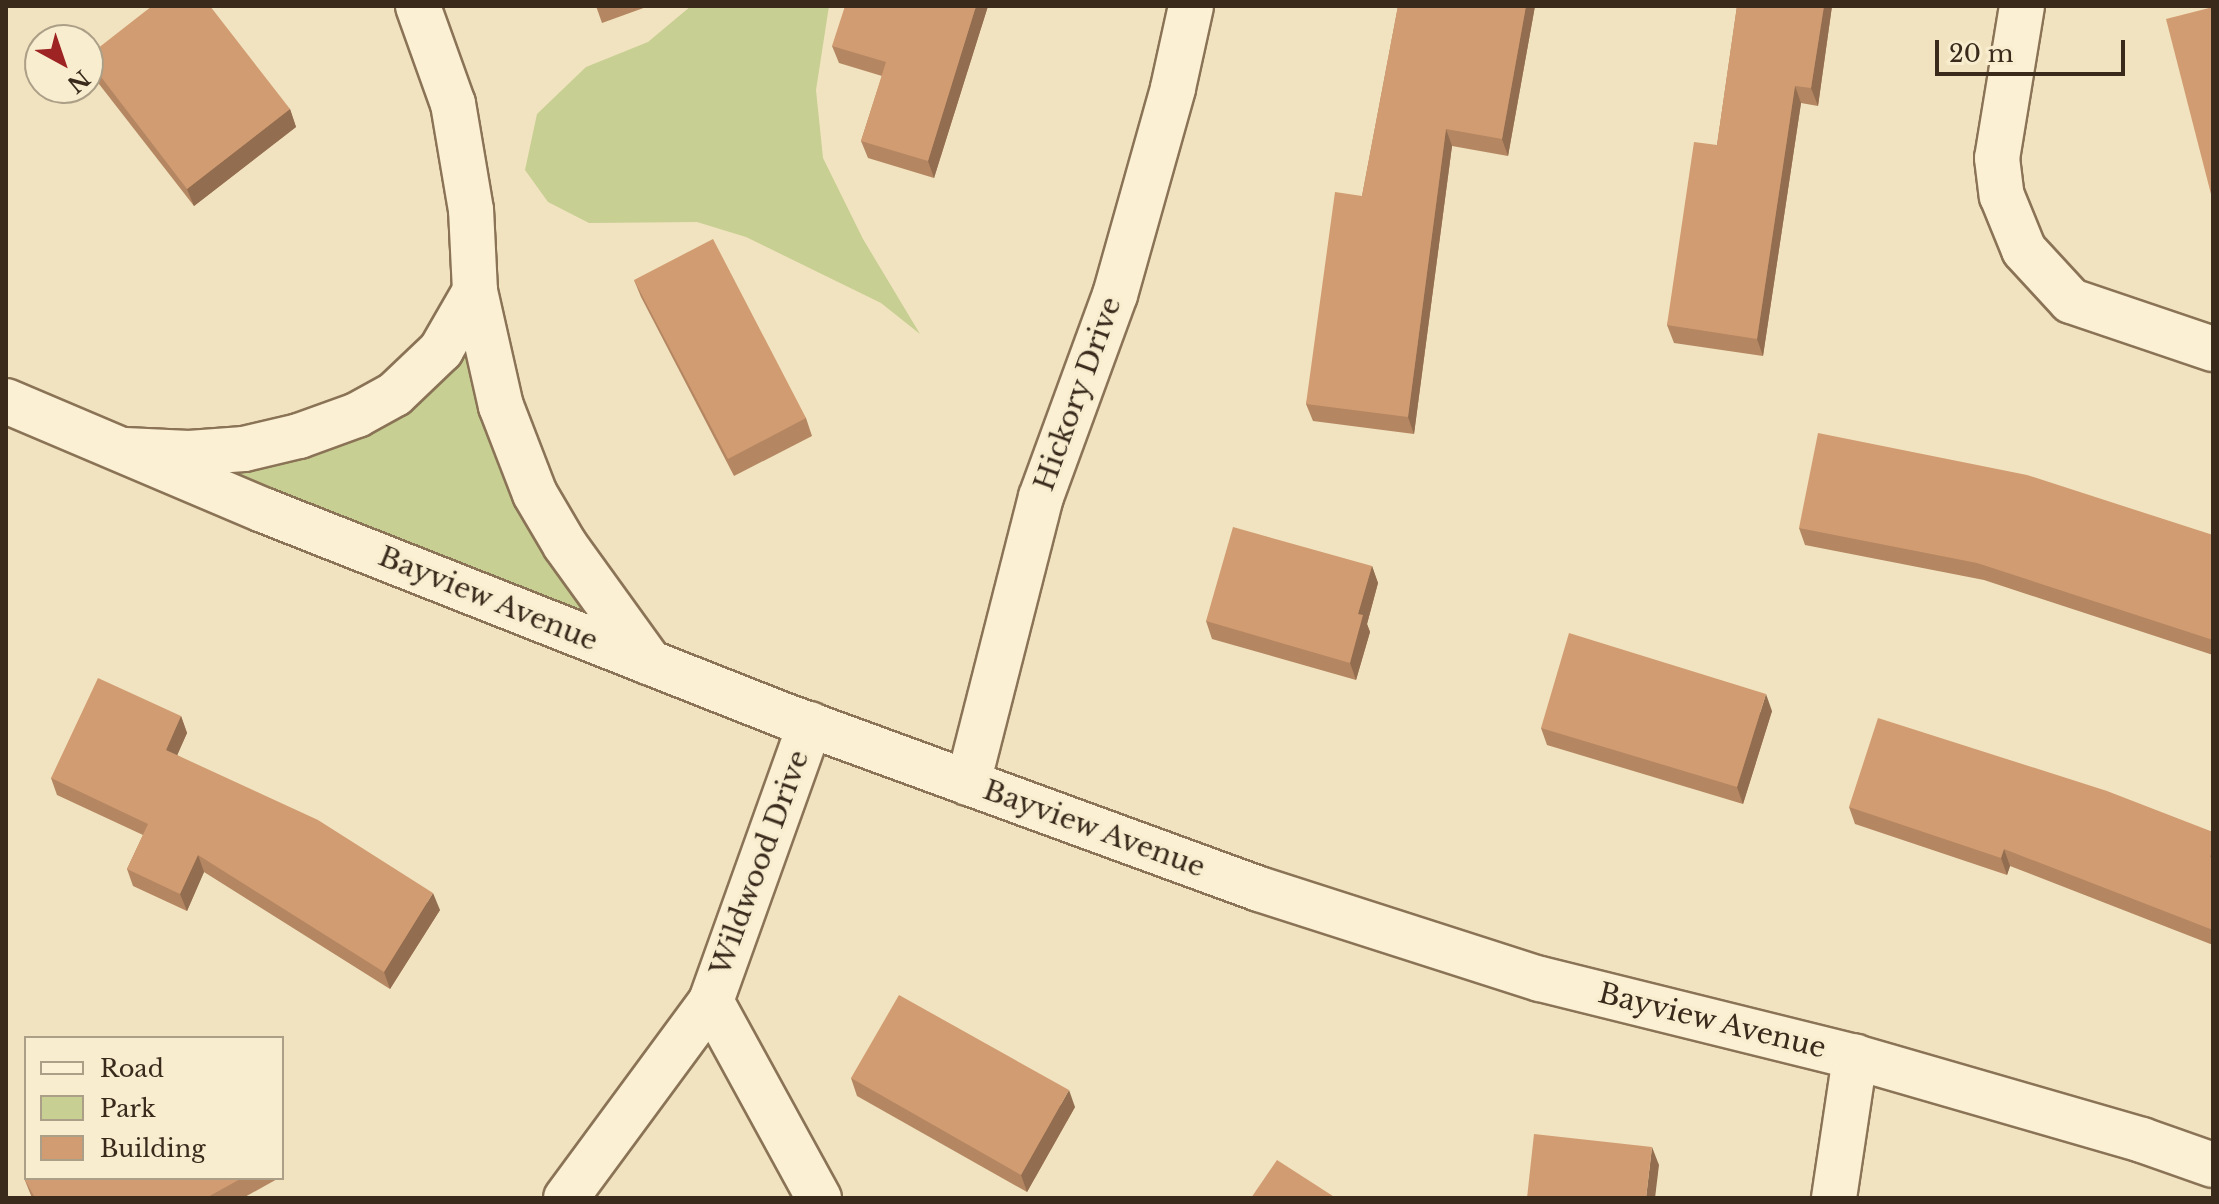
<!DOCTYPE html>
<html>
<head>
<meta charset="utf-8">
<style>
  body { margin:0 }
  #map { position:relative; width:2219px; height:1204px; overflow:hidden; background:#f1e3bf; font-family:"Libre Baskerville",serif }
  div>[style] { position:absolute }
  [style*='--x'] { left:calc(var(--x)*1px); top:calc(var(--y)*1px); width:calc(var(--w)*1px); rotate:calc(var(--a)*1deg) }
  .green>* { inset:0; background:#c7cf92 }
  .roads { filter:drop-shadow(2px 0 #8a7356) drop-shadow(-2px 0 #8a7356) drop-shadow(0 2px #8a7356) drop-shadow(0 -2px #8a7356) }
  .minor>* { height:44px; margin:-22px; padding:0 22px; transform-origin:22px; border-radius:22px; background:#fbf0d3 }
  .secondary>* { height:44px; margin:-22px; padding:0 22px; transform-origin:22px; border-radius:22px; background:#fbf0d3 }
  .wall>* { inset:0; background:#b48662 }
  .shaded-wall>* { inset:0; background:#926d50 }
  .building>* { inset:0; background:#d19c72 }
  span { translate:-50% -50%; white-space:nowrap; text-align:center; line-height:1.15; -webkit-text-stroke:6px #f8edcf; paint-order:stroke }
  .street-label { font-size:28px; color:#392a1c }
  .frame { position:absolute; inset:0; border:8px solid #392a1c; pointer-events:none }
  .legend { position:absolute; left:24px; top:1036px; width:260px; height:144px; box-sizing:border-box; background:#f8edcf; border:2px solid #ac9f87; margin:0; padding:10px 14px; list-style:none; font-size:24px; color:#392a1c }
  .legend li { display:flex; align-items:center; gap:16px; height:40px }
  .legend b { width:40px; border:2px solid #ac9f87 }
  .north { position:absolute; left:24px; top:24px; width:80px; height:80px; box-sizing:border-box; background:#f8edcf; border:2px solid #ac9f87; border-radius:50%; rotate:140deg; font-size:22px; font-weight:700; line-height:32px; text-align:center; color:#392a1c }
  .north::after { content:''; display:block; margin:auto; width:28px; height:36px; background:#9d2422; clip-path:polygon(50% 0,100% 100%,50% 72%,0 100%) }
  .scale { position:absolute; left:1935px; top:40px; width:190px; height:36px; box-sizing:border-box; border:4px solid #392a1c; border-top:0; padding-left:10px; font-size:24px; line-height:28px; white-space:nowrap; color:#392a1c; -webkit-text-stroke:6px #f8edcf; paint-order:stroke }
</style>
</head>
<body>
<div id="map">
  <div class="green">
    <div style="clip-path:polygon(691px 6px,829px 6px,816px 90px,823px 158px,863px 239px,920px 334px,881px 303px,746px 237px,697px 222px,589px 223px,548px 202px,525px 170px,537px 114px,586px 67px,648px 42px)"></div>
    <div style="clip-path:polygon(470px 321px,627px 645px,174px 463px,262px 453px)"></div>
  </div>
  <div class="roads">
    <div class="minor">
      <div style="--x:2022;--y:6;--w:154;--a:99.3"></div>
      <div style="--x:1997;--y:158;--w:38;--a:83"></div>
      <div style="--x:2002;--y:196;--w:58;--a:67.8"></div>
      <div style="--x:2024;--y:250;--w:69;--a:47.3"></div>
      <div style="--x:2071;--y:301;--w:150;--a:18.7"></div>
      <div style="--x:475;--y:291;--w:118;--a:77.3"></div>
      <div style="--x:501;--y:406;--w:94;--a:68.9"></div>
      <div style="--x:535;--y:494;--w:59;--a:59.5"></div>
      <div style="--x:565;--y:545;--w:145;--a:54.2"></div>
      <div style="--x:125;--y:450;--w:64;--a:2.7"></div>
      <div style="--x:189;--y:453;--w:55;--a:-4.2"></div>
      <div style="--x:244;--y:449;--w:57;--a:-13.3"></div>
      <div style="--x:299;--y:436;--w:62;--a:-19.9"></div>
      <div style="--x:357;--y:415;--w:43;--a:-28.9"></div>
      <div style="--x:395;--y:394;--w:64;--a:-43.7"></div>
      <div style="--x:441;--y:350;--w:68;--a:-60"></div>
      <div style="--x:475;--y:291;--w:81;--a:-92.8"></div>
      <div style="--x:471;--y:210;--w:108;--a:-99.6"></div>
      <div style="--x:453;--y:104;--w:104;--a:-109.7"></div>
      <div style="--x:968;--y:783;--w:295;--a:-75.7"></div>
      <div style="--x:1041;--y:497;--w:215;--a:-69.9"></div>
      <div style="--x:1115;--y:295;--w:215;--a:-74.3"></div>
      <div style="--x:1173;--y:88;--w:84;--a:-77.6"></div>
      <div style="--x:711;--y:1001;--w:225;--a:61.3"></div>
      <div style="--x:566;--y:1198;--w:245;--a:-53.6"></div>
      <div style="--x:711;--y:1001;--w:294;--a:-70.3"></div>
      <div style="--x:1834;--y:1198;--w:143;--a:-81.5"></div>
    </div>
    <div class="secondary">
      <div style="--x:6;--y:401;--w:279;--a:23"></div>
      <div style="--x:263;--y:510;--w:559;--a:21.52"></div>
      <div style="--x:783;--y:715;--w:507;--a:20.08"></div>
      <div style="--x:1259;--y:889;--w:295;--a:17.8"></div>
      <div style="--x:1540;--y:979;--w:325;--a:13.9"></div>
      <div style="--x:1855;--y:1057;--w:299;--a:16.1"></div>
      <div style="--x:2142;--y:1140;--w:75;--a:19.4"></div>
    </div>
  </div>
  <div class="wall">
    <div style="clip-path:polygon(596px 6px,649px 6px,602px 23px)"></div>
    <div style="clip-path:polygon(988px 6px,934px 178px,868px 158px,861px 141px,882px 76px,839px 63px,832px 46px)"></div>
    <div style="clip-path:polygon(1398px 6px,1535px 6px,1508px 156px,1452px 146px,1414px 434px,1313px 421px,1306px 404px,1362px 196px)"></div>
    <div style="clip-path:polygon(1737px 6px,1832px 6px,1818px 106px,1801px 103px,1763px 356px,1674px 343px,1667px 325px,1717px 145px)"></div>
    <div style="clip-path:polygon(88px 56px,290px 109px,296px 127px,194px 206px,92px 75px,88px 63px)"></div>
    <div style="clip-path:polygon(634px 280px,806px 418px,812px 436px,734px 476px,641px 297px)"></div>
    <div style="clip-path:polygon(1799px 528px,2213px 535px,2213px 655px,1984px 580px,1805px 545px)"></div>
    <div style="clip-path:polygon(1372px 566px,1378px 583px,1367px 624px,1370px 632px,1356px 680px,1212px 639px,1206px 621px)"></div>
    <div style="clip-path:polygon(1772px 711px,1743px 804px,1547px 745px,1541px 728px)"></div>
    <div style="clip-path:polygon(181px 716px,187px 733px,177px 755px,440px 910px,390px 989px,204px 872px,187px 911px,133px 886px,127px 869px,143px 835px,57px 795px,51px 778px)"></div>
    <div style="clip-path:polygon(1849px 807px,2213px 832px,2213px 945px,2010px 866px,2007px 875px,1855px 824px)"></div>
    <div style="clip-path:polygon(851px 1078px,1075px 1107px,1027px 1192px,857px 1096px)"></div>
    <div style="clip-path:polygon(24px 1178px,279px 1178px,243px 1198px,32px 1198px)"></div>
  </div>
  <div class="shaded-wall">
    <div style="clip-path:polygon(976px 6px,988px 6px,934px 178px,928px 161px)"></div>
    <div style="clip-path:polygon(1526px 6px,1535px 6px,1508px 156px,1502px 139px)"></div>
    <div style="clip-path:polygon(1824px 6px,1832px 6px,1818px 106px,1811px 88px)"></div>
    <div style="clip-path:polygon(1795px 86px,1801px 103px,1763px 356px,1757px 339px)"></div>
    <div style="clip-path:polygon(290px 109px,296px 127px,194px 206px,187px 189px)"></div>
    <div style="clip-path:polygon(1446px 129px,1452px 146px,1414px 434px,1408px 417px)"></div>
    <div style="clip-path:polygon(1372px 566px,1378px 583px,1367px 624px,1370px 632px,1356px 680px,1350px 663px,1358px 614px)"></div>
    <div style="clip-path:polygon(1766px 694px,1772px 711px,1743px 804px,1737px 787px)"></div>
    <div style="clip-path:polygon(181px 716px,187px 733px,172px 767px,166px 750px)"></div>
    <div style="clip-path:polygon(2004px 849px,2010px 866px,2007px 875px,2001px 858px)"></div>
    <div style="clip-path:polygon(198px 855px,204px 872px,187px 911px,180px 894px)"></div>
    <div style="clip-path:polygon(433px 893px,440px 910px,390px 989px,384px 972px)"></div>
    <div style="clip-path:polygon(1069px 1090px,1075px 1107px,1027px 1192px,1021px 1175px)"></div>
    <div style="clip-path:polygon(1652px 1147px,1659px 1165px,1655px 1198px,1646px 1198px)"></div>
  </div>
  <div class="building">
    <div style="clip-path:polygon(152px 6px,210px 6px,290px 109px,187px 189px,88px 60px,88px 56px)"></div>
    <div style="clip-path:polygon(845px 6px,976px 6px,928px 161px,861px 141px,886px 62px,832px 46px)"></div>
    <div style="clip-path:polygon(1398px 6px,1526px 6px,1502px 139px,1446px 129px,1408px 417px,1306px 404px,1335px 192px,1362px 196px)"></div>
    <div style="clip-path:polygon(1737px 6px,1824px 6px,1811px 88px,1795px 86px,1757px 339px,1667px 325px,1694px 142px,1717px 145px)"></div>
    <div style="clip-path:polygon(2213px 7px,2213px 197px,2212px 198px,2166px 19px)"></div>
    <div style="clip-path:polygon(713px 239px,806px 418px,728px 459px,634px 280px)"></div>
    <div style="clip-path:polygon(1818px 433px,2027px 475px,2213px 535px,2213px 640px,1977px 563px,1799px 528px)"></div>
    <div style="clip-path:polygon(1233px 527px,1372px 566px,1358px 614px,1363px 615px,1350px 663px,1206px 621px)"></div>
    <div style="clip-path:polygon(1569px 633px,1766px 694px,1737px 787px,1541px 728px)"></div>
    <div style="clip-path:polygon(98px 678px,181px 716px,166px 750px,318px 820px,433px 893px,384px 972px,198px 855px,180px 894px,127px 869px,148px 824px,51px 778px)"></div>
    <div style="clip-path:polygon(1878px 718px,2107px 791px,2213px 832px,2213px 849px,2210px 857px,2213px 858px,2213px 930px,2004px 849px,2001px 858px,1849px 807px)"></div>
    <div style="clip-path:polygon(899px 995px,1069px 1090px,1021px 1175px,851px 1078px)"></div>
    <div style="clip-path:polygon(1534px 1134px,1652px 1147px,1646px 1198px,1527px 1198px)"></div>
    <div style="clip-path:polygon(1277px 1160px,1336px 1198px,1251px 1198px)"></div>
    <div style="clip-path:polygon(26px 1177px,26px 1178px,242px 1178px,206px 1198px,35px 1198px,24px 1178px)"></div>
  </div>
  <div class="street-label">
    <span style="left:1078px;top:394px;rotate:-70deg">Hickory Drive</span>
    <span style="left:488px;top:599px;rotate:22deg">Bayview Avenue</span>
    <span style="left:1094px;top:829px;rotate:20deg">Bayview Avenue</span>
    <span style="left:760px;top:863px;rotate:-70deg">Wildwood Drive</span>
    <span style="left:1712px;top:1021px;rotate:14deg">Bayview Avenue</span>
  </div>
  <div class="frame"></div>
  <ul class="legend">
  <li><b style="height:10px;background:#fbf0d3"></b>Road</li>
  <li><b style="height:22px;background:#c7cf92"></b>Park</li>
  <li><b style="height:22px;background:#d19c72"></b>Building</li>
  </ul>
  <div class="north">N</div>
  <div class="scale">20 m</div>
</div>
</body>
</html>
